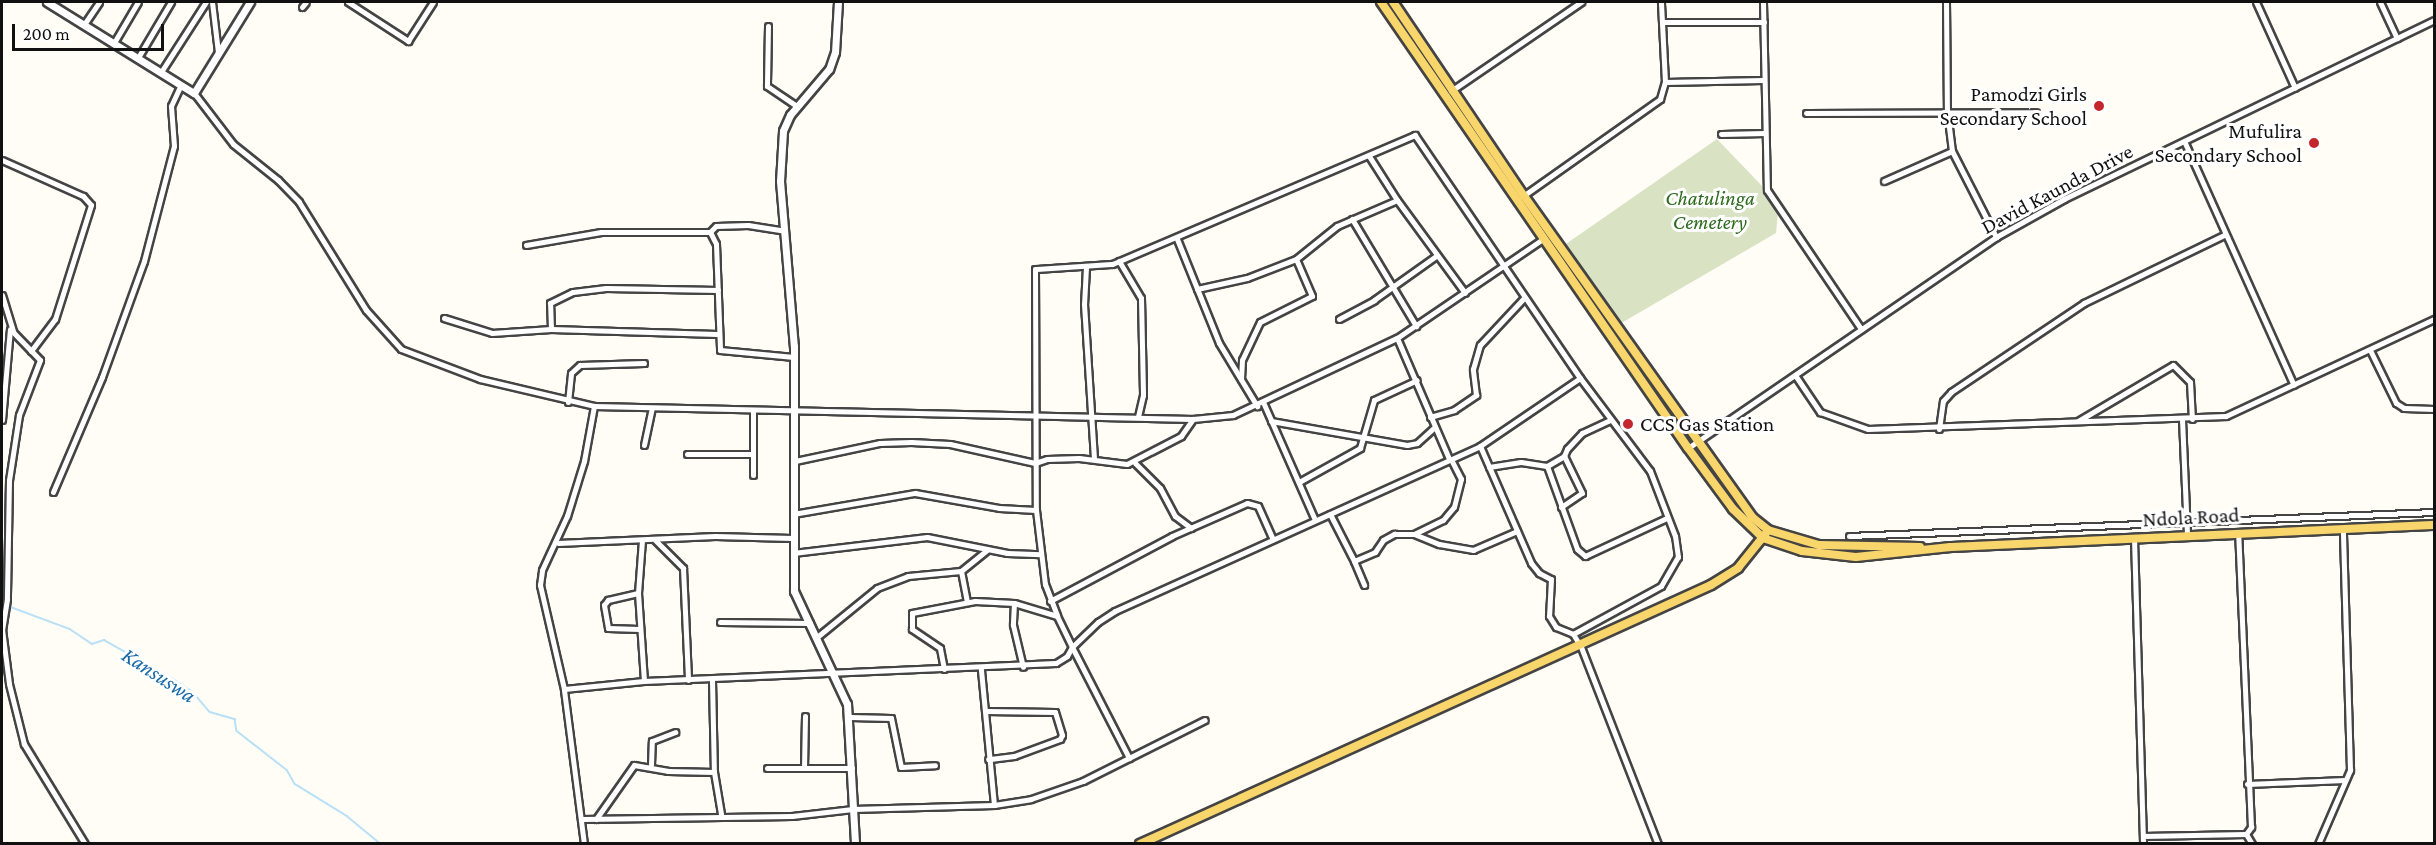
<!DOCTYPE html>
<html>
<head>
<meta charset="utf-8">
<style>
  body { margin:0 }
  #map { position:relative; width:2436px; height:845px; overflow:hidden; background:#fffdf5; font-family:"Crimson Pro",serif }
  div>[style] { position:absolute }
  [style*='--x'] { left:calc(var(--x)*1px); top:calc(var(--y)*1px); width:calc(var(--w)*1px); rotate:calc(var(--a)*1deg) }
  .cemetery>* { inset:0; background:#d9e3c4 }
  .stream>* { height:1.5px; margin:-0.75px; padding:0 0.75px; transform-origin:0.75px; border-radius:0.75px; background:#b9e0f7 }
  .roads { filter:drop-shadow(2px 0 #444) drop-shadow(-2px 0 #444) drop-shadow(0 2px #444) drop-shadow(0 -2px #444) }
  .minor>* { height:5px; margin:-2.5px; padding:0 2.5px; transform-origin:2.5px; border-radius:2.5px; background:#fff }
  .tertiary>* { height:7px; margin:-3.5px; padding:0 3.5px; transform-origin:3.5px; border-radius:3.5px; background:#fff }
  .primary>* { height:8px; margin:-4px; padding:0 4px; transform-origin:4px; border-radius:4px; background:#f9d66b }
  .dots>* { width:16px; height:16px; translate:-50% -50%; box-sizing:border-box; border:3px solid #fff; border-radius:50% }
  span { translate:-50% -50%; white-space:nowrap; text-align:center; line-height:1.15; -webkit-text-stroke:6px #fff; paint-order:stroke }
  .poi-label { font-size:21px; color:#111 }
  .right { translate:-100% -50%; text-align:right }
  .left { translate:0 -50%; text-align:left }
  .street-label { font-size:21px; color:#111 }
  .park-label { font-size:21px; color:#2f6b1f; font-style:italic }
  .water-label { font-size:22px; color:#1768a6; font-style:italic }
  .frame { position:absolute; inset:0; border:3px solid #111; pointer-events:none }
  .scale { position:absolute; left:12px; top:24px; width:152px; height:27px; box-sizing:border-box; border:3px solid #111; border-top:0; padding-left:8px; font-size:18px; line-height:21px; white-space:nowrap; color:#111; -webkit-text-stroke:4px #fff; paint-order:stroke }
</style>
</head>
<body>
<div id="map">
  <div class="cemetery">
    <div style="clip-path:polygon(1717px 139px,1763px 187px,1778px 212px,1776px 233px,1618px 325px,1563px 246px)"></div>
  </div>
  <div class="stream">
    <div style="--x:8;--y:606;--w:66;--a:20.4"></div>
    <div style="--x:70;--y:629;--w:27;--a:34"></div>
    <div style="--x:92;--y:644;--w:13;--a:-18"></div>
    <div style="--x:104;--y:640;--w:81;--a:29.4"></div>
    <div style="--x:175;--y:680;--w:22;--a:34"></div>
    <div style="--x:193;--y:692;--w:26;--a:50"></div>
    <div style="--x:210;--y:712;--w:26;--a:16"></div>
    <div style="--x:235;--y:719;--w:12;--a:81"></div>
    <div style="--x:237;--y:731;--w:63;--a:38"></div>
    <div style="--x:287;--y:770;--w:16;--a:60"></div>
    <div style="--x:295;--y:784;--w:61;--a:31.6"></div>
    <div style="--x:347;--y:816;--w:44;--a:39.5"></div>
  </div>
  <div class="roads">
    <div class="minor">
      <div style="--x:212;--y:2;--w:50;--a:83.2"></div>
      <div style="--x:348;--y:2;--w:72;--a:33"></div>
      <div style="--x:408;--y:41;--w:46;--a:-57.3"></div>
      <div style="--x:1763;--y:2;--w:188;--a:88.8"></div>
      <div style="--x:1767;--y:190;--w:168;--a:55.9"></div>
      <div style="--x:1946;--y:2;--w:109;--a:89.5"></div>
      <div style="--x:1947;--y:111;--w:40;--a:82.9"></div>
      <div style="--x:1952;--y:151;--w:97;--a:62.9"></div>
      <div style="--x:2256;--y:2;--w:94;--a:65.6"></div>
      <div style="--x:2380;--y:2;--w:40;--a:65"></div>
      <div style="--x:302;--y:7;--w:6;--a:-51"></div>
      <div style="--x:1664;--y:22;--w:100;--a:0"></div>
      <div style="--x:85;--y:23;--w:25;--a:-56"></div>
      <div style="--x:768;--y:26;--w:60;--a:91"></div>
      <div style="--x:767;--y:86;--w:36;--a:34"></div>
      <div style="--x:115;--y:41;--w:45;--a:-59.5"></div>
      <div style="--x:139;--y:56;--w:63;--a:-59.3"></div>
      <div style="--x:161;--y:72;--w:83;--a:-57.3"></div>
      <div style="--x:1665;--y:82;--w:98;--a:-1.2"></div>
      <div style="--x:1451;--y:91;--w:158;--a:-34.4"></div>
      <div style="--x:194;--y:93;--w:64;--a:52.6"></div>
      <div style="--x:233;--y:144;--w:58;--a:38.7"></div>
      <div style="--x:278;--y:180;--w:30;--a:46"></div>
      <div style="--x:299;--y:202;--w:127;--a:58.2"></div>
      <div style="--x:366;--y:310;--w:52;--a:48.1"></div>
      <div style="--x:401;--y:349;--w:85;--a:20.8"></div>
      <div style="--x:480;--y:379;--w:117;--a:13.3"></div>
      <div style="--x:594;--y:406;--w:599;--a:1.24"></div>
      <div style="--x:1193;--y:419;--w:40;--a:-5.7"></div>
      <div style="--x:1233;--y:415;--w:181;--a:-25.2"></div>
      <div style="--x:1397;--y:338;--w:178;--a:-34.2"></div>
      <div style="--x:1806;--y:113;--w:230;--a:-0.2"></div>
      <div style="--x:1721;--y:134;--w:44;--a:-1.3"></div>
      <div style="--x:2185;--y:143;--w:265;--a:65.8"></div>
      <div style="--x:2;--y:160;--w:89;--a:24"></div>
      <div style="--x:83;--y:196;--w:12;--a:48"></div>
      <div style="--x:91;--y:205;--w:120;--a:107.5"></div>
      <div style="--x:55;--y:319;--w:40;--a:127"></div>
      <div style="--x:1884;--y:181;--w:74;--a:-23.8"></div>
      <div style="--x:1523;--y:196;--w:168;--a:-35.3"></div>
      <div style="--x:1660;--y:99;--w:18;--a:-74"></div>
      <div style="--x:1665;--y:82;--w:80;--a:-92.9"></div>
      <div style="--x:1397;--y:200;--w:115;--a:53.8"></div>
      <div style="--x:1352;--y:219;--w:125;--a:59.1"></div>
      <div style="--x:710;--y:232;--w:8;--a:-45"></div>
      <div style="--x:716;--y:226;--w:32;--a:-2"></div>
      <div style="--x:748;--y:225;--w:37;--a:9"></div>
      <div style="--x:1177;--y:239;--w:112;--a:68"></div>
      <div style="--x:1219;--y:343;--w:74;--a:58.9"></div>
      <div style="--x:526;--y:245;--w:76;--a:-9.8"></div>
      <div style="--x:601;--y:232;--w:109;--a:0"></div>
      <div style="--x:710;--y:232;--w:13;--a:63"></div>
      <div style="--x:716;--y:244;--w:106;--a:87.8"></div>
      <div style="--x:720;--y:350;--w:74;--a:5.4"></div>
      <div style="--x:1119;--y:261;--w:43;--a:59.3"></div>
      <div style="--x:1141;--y:298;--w:97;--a:88.8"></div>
      <div style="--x:1143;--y:395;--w:22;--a:103"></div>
      <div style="--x:1086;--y:267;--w:37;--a:93"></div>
      <div style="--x:1084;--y:304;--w:154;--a:86.3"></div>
      <div style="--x:1197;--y:289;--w:51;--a:-12.4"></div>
      <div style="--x:1247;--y:278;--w:53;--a:-21.2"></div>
      <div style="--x:1296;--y:259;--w:53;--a:-38.8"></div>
      <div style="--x:1337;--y:226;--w:65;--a:-23.4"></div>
      <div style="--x:1397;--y:200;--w:52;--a:-122.5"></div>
      <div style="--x:2;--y:295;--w:39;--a:73"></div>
      <div style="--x:13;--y:332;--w:39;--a:46"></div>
      <div style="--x:40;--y:360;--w:59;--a:110.9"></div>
      <div style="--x:19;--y:415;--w:66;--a:98.7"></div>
      <div style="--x:9;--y:480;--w:119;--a:91"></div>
      <div style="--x:7;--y:599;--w:30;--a:99"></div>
      <div style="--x:2;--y:629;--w:55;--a:82.7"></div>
      <div style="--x:9;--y:684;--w:62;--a:76"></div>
      <div style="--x:24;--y:744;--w:117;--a:58.6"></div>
      <div style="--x:444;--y:318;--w:50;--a:17.4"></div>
      <div style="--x:492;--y:333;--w:59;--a:-3.9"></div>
      <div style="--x:551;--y:329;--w:166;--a:1.7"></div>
      <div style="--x:1339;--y:319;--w:40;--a:-28"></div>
      <div style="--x:1374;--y:300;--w:76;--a:-35.4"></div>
      <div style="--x:551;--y:329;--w:26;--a:-92"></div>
      <div style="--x:550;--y:303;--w:25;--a:-26"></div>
      <div style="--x:573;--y:292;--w:33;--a:-7"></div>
      <div style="--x:606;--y:288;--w:112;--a:1"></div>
      <div style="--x:1397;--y:338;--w:132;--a:66.7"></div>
      <div style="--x:2370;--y:350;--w:59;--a:63.9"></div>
      <div style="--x:2396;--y:403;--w:9;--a:32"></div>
      <div style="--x:2404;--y:408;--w:30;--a:2"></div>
      <div style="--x:1795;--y:375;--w:45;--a:56"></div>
      <div style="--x:1820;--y:412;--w:51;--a:19.5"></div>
      <div style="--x:1868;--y:429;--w:358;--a:-2.1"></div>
      <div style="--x:2226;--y:416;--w:230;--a:-25"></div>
      <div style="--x:1241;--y:379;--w:19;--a:-87"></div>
      <div style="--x:1242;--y:360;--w:42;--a:-64.7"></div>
      <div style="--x:1260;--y:322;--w:58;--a:-26.6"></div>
      <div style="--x:1312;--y:296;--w:40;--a:-113.4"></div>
      <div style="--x:568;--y:402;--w:29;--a:-84"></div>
      <div style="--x:571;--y:373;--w:12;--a:-42"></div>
      <div style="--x:580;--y:365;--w:64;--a:-1.8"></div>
      <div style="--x:1263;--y:402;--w:129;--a:66.2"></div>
      <div style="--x:753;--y:410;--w:65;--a:90"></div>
      <div style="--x:1430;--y:417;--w:25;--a:-16"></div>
      <div style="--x:1454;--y:410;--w:27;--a:-34"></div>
      <div style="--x:1476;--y:395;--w:26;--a:-97"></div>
      <div style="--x:1473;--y:369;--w:25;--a:-74"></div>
      <div style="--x:1480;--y:345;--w:64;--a:-46.9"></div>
      <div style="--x:2182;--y:419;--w:116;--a:87.5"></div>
      <div style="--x:2;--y:420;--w:91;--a:-85"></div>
      <div style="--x:1271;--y:421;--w:138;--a:10"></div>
      <div style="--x:1407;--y:445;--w:10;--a:-11"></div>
      <div style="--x:1417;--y:443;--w:24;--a:-42"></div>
      <div style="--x:2078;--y:421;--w:110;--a:-30.5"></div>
      <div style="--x:2173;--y:365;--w:24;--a:45"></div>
      <div style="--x:2190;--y:382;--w:37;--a:87"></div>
      <div style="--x:1939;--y:429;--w:28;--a:-82"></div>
      <div style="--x:1943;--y:401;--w:12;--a:-48"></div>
      <div style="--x:1951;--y:392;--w:160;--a:-33.8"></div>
      <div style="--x:2084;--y:303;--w:156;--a:-25.9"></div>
      <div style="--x:644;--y:445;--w:38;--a:-78"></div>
      <div style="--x:1480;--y:446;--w:128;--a:66.4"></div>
      <div style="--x:1531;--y:563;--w:13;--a:51"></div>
      <div style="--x:1539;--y:573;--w:13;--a:27"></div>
      <div style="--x:1551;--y:579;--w:37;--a:93"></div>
      <div style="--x:1549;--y:616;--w:13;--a:58"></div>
      <div style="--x:1556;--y:627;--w:18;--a:22"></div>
      <div style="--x:1573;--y:634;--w:15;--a:58"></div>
      <div style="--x:1581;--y:647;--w:212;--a:68.7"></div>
      <div style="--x:1688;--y:448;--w:373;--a:-34.4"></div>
      <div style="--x:1996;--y:237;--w:78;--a:-29.2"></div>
      <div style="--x:2064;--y:199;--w:411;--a:-25.8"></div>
      <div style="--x:687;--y:454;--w:66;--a:0"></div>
      <div style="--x:795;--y:461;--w:87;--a:-12"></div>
      <div style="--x:880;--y:443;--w:31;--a:-2"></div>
      <div style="--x:911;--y:442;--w:39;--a:3"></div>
      <div style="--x:950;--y:444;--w:87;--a:12.6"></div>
      <div style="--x:1035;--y:463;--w:13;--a:-18"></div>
      <div style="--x:1047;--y:459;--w:32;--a:-2"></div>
      <div style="--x:1079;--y:458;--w:48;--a:7.1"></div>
      <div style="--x:1127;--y:464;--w:61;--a:-27.4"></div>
      <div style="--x:1181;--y:436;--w:21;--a:-55"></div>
      <div style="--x:1135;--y:463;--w:35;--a:45"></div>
      <div style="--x:1160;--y:488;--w:32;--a:62"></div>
      <div style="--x:1175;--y:516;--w:20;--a:37"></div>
      <div style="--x:1547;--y:466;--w:88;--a:70.1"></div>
      <div style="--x:1577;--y:549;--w:11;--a:41"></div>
      <div style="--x:1585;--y:556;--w:90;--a:-24.9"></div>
      <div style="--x:1489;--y:467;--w:32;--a:-9"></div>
      <div style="--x:1521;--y:462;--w:26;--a:9"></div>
      <div style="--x:1547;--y:466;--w:20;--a:-30"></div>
      <div style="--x:1299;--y:482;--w:70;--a:-29.1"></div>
      <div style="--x:1360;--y:448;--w:50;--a:-73.7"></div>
      <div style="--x:1374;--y:400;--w:47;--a:-24.9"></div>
      <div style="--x:53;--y:492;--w:125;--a:-66.9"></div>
      <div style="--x:102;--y:377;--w:123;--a:-70.1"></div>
      <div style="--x:144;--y:261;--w:119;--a:-75.4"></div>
      <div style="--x:174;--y:146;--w:40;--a:-94.3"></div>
      <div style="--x:171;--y:106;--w:23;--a:-65"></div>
      <div style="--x:1561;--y:507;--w:25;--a:-34"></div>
      <div style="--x:1582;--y:493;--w:41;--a:-115.9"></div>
      <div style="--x:1564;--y:456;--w:8;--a:-67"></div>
      <div style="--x:1567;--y:449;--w:22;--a:-47"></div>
      <div style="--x:1582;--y:433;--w:31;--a:-25"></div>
      <div style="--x:793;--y:514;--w:124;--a:-9.8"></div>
      <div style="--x:915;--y:493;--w:85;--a:10.1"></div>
      <div style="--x:999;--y:508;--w:37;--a:3"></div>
      <div style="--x:1330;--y:514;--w:53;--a:62.9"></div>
      <div style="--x:1354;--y:561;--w:23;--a:-23"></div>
      <div style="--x:1375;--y:552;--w:14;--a:-56"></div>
      <div style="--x:1383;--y:540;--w:13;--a:-29"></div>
      <div style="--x:1394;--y:534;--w:20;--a:0"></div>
      <div style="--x:1414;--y:534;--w:27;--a:22"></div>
      <div style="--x:1439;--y:544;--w:35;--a:10"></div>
      <div style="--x:1473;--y:550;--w:48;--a:-23.4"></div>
      <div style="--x:1414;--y:534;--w:32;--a:-26"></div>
      <div style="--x:1443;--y:520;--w:17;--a:-50"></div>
      <div style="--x:1454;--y:507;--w:29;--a:-76"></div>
      <div style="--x:1461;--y:479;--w:22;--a:-117"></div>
      <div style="--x:1849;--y:536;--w:585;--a:-2.35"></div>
      <div style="--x:2134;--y:538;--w:306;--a:88.3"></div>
      <div style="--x:642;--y:540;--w:53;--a:94.3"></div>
      <div style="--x:638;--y:593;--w:88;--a:86.1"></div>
      <div style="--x:655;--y:540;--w:40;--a:45"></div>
      <div style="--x:683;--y:568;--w:112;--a:87.4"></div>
      <div style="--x:558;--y:543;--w:157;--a:-2.6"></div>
      <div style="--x:715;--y:536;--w:77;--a:1.5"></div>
      <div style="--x:793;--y:553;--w:135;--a:-6.8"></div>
      <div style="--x:927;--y:537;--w:82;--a:11.3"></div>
      <div style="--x:1007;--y:553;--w:34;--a:2"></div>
      <div style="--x:1354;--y:561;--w:26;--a:67"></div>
      <div style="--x:961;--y:571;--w:31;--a:79"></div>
      <div style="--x:638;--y:593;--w:31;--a:167"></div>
      <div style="--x:608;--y:600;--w:6;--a:129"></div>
      <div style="--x:604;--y:605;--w:23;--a:80"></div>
      <div style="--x:608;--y:628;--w:31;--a:2"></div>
      <div style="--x:1050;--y:601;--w:138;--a:-28"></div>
      <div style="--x:1172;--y:536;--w:82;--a:-23.7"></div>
      <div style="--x:1247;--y:503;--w:11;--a:15"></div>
      <div style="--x:1258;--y:506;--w:36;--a:66"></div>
      <div style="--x:1014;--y:603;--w:22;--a:93"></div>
      <div style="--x:1013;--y:625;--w:43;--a:76.6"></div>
      <div style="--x:720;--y:622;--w:90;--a:0.6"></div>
      <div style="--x:1573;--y:634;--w:100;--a:-28.6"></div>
      <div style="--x:1661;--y:586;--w:34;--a:-60"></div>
      <div style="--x:1678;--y:557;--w:21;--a:-98"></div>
      <div style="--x:1675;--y:536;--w:70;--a:-111"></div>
      <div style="--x:1650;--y:471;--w:116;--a:-127"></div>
      <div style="--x:817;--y:637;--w:77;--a:-39.2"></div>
      <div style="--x:877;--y:588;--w:33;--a:-21"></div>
      <div style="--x:908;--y:576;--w:53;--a:-5.4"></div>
      <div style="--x:961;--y:571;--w:33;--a:-39"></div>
      <div style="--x:944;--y:669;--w:21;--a:-101"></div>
      <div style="--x:940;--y:648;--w:34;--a:-146"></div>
      <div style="--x:912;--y:629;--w:16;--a:-90"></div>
      <div style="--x:912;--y:613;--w:64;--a:-10.8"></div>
      <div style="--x:975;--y:601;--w:39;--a:3"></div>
      <div style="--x:1014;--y:603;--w:45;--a:16.8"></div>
      <div style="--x:712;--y:680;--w:92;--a:88.8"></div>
      <div style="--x:714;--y:772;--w:43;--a:80.5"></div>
      <div style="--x:564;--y:689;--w:80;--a:-5.7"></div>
      <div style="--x:644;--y:681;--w:412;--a:-2.5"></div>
      <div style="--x:1056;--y:663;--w:13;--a:-32"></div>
      <div style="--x:1067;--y:656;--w:10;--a:-61"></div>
      <div style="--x:1072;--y:647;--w:36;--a:-44"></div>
      <div style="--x:1098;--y:622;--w:20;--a:-33"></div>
      <div style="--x:1115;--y:611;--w:401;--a:-24.3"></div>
      <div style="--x:1480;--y:446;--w:121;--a:-34.2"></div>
      <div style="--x:1580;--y:378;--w:294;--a:-124.2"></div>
      <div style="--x:1415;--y:135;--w:329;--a:156.9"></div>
      <div style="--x:1112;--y:264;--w:77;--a:176.3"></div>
      <div style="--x:1035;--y:269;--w:241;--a:89.8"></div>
      <div style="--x:1036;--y:510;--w:75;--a:83.1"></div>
      <div style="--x:1045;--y:584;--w:34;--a:69"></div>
      <div style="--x:1057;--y:616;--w:34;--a:64"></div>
      <div style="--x:1072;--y:647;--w:125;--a:62.8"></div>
      <div style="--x:986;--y:711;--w:69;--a:0.8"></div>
      <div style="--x:1055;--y:712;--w:24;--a:73"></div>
      <div style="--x:1062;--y:735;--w:4;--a:117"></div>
      <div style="--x:1060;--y:739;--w:49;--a:159.7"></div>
      <div style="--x:1014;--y:756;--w:26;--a:173"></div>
      <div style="--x:850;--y:717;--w:41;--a:1.4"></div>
      <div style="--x:891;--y:718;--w:50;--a:78.5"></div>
      <div style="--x:901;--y:767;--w:34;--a:-3"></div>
      <div style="--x:651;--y:765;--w:24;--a:-88"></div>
      <div style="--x:652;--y:741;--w:25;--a:-21"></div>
      <div style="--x:767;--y:768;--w:85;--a:0"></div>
      <div style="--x:804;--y:768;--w:52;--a:-88.9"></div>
      <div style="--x:2247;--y:784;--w:98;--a:-2.3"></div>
      <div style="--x:994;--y:805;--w:37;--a:-9"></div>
      <div style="--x:1031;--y:799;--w:55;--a:-19.1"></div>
      <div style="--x:1083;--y:781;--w:136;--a:-26.6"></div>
      <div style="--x:583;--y:819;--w:209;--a:-0.8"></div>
      <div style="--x:792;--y:816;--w:61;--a:-6.5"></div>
      <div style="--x:853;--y:809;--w:141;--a:-1.6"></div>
      <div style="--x:994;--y:805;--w:137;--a:-95.5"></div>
      <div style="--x:596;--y:819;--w:66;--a:-54.9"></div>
      <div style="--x:634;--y:765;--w:35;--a:10"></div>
      <div style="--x:668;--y:771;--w:46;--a:1.2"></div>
      <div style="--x:2246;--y:834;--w:12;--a:59"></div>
      <div style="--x:2143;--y:836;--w:103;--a:-1.1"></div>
      <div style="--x:2246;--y:834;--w:9;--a:-54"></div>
      <div style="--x:2251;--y:827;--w:294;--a:-92.5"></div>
      <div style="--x:584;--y:844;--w:156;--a:-97.4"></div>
      <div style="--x:564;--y:689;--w:107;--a:-103"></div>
      <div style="--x:540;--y:585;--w:15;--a:-82"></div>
      <div style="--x:542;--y:570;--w:60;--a:-65.2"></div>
      <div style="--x:567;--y:516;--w:58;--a:-72.8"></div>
      <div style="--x:584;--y:461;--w:56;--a:-79.7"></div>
      <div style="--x:2318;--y:844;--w:81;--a:-66.6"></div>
      <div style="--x:2350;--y:770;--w:242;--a:-91.7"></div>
    </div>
    <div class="tertiary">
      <div style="--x:47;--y:2;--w:173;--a:31.8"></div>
      <div style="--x:194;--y:93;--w:107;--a:-58.4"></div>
      <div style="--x:838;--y:2;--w:50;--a:93.4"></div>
      <div style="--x:835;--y:52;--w:18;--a:109"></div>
      <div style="--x:829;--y:69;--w:60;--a:130.3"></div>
      <div style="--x:790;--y:115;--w:17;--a:114"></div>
      <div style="--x:783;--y:131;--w:50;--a:93.4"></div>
      <div style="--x:780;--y:181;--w:166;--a:85.2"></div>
      <div style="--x:794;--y:346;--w:245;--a:90"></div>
      <div style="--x:794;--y:591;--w:125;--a:64.9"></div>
      <div style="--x:847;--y:704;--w:140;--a:86.7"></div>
    </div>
    <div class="primary">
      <div style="--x:1381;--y:2;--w:541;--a:55.46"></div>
      <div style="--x:1688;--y:448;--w:76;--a:53.6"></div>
      <div style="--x:1733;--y:509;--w:42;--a:44"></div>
      <div style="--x:1763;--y:538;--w:41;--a:18.4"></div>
      <div style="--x:1802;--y:551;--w:54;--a:6.3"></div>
      <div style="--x:1856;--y:557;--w:95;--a:-6.1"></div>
      <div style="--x:1950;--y:547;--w:484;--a:-2.6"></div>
      <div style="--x:1393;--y:2;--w:234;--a:56"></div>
      <div style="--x:1524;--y:196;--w:394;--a:54.6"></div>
      <div style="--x:1752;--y:517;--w:21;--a:39"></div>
      <div style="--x:1768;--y:530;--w:53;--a:16.4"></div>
      <div style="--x:1819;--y:545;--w:101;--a:1.1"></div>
      <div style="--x:1140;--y:844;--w:627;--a:-24.4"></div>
      <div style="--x:1711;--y:585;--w:32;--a:-32"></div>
      <div style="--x:1738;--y:568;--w:45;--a:-51.3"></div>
    </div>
  </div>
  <div class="dots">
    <div style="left:2099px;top:106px;background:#c4262e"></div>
    <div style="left:2314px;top:143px;background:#c4262e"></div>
    <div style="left:1628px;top:424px;background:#c4262e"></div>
  </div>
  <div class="poi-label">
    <span class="right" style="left:2087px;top:106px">Pamodzi Girls<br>Secondary School</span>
    <span class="right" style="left:2302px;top:143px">Mufulira<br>Secondary School</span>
    <span class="left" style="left:1640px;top:424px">CCS Gas Station</span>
  </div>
  <div class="street-label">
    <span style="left:2057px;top:189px;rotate:-28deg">David Kaunda Drive</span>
    <span style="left:2191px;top:517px;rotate:-3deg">Ndola Road</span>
  </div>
  <div class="park-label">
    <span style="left:1710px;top:210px">Chatulinga<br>Cemetery</span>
  </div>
  <div class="water-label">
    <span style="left:159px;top:675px;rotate:33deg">Kansuswa</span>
  </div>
  <div class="frame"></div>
  <div class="scale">200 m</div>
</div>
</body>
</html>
